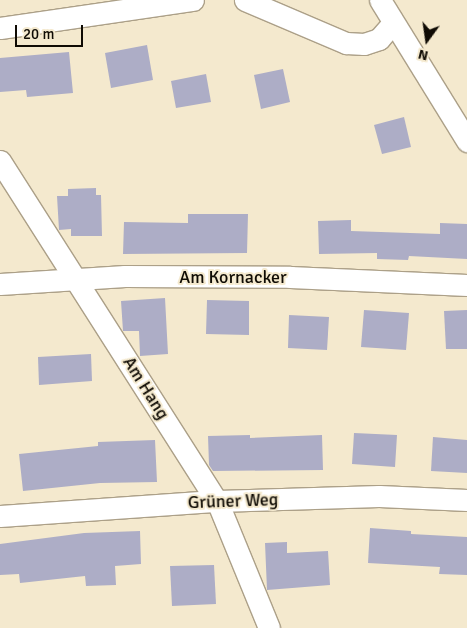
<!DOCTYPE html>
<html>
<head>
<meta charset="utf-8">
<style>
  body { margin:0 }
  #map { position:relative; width:467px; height:628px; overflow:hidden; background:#f4e9ce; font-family:Signika,sans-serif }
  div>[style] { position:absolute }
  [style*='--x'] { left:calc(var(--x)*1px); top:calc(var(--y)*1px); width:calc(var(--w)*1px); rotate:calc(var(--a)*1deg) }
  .building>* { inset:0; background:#adadc6 }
  .roads { filter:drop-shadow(1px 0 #aca088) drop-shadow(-1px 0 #aca088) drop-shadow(0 1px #aca088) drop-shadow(0 -1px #aca088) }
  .minor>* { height:21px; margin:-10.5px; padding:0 10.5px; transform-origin:10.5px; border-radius:10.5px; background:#fff }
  span { translate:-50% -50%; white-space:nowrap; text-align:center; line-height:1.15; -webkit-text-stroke:4px #f4e9ce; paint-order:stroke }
  .street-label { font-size:18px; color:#0f0b04 }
  .north { position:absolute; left:402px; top:15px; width:50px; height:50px; -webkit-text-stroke:4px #f4e9ce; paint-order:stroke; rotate:194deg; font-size:14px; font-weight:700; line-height:20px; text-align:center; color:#0f0b04 }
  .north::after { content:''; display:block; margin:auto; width:18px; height:22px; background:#0f0b04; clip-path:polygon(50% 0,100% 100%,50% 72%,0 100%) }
  .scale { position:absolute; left:15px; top:25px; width:68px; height:22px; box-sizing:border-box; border:2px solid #0f0b04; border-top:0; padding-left:6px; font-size:15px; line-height:18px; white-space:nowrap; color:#0f0b04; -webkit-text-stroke:4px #f4e9ce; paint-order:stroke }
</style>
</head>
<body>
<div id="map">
  <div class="building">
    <div style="clip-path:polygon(147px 45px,153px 80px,111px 88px,105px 53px)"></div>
    <div style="clip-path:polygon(69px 52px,73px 93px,27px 97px,26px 90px,0 92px,0 58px)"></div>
    <div style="clip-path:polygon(283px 69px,290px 102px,261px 109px,254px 75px)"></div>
    <div style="clip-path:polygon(206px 74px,211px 102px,176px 108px,171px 81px)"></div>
    <div style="clip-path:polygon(404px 117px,411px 147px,382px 154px,374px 125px)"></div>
    <div style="clip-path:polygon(96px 188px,96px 195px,101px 195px,102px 236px,71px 236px,71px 229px,59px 230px,57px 196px,68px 196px,68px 189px)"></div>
    <div style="clip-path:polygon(188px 214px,248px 214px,247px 253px,123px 254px,124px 222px,188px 223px)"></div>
    <div style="clip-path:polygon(351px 220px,351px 231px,440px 234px,440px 223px,467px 224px,467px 259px,409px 256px,408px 260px,377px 259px,377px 253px,319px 254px,318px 221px)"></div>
    <div style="clip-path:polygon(165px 298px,168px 354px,140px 356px,139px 331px,123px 331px,121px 301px)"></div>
    <div style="clip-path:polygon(207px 300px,249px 301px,249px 335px,206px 334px)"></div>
    <div style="clip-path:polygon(364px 310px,409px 313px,406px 350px,361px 347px)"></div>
    <div style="clip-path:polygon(467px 310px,467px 349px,446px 349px,444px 311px)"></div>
    <div style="clip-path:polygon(289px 315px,329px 317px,327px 350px,288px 348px)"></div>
    <div style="clip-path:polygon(91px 354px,92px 381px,39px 385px,38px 357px)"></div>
    <div style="clip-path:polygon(354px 433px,397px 435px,395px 467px,352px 464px)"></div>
    <div style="clip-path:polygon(250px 435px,250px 438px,322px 435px,323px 470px,213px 471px,209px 465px,208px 436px)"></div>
    <div style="clip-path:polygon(433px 437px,467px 440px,467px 473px,431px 471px)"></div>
    <div style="clip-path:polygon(155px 440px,157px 482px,100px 483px,23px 491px,19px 454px,98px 446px,98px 442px)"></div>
    <div style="clip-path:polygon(370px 528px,411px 531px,411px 534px,467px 537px,467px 575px,439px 574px,440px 567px,368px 563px)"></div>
    <div style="clip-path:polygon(140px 531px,141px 564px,115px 566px,116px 585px,86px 586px,85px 576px,20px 583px,19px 574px,0 575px,0 544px,84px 533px)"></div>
    <div style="clip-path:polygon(287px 542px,287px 553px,328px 551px,330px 585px,267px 590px,265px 543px)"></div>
    <div style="clip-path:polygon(214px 565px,216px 604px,172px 606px,170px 566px)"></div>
  </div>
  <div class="roads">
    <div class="minor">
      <div style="--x:245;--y:0;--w:110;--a:23.1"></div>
      <div style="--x:346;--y:43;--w:18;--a:3"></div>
      <div style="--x:364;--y:44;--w:16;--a:-18"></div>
      <div style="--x:379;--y:39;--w:21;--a:-49"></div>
      <div style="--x:380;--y:0;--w:166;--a:58.3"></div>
      <div style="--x:0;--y:28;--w:195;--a:-8.3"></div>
      <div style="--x:0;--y:161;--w:403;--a:57.5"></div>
      <div style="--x:217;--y:501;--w:137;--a:67.7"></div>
      <div style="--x:0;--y:284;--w:125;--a:-3.7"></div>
      <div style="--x:125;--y:276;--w:165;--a:0.3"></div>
      <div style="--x:290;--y:277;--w:177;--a:2.6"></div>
      <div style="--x:0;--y:516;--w:218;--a:-4"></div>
      <div style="--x:217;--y:501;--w:162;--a:-1.8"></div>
      <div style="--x:379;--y:496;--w:88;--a:2.6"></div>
    </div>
  </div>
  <div class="street-label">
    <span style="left:233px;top:277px">Am Kornacker</span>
    <span style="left:146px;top:388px;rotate:58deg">Am Hang</span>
    <span style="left:233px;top:501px;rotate:-2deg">Grüner Weg</span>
  </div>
  <div class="north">N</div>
  <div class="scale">20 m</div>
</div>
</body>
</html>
